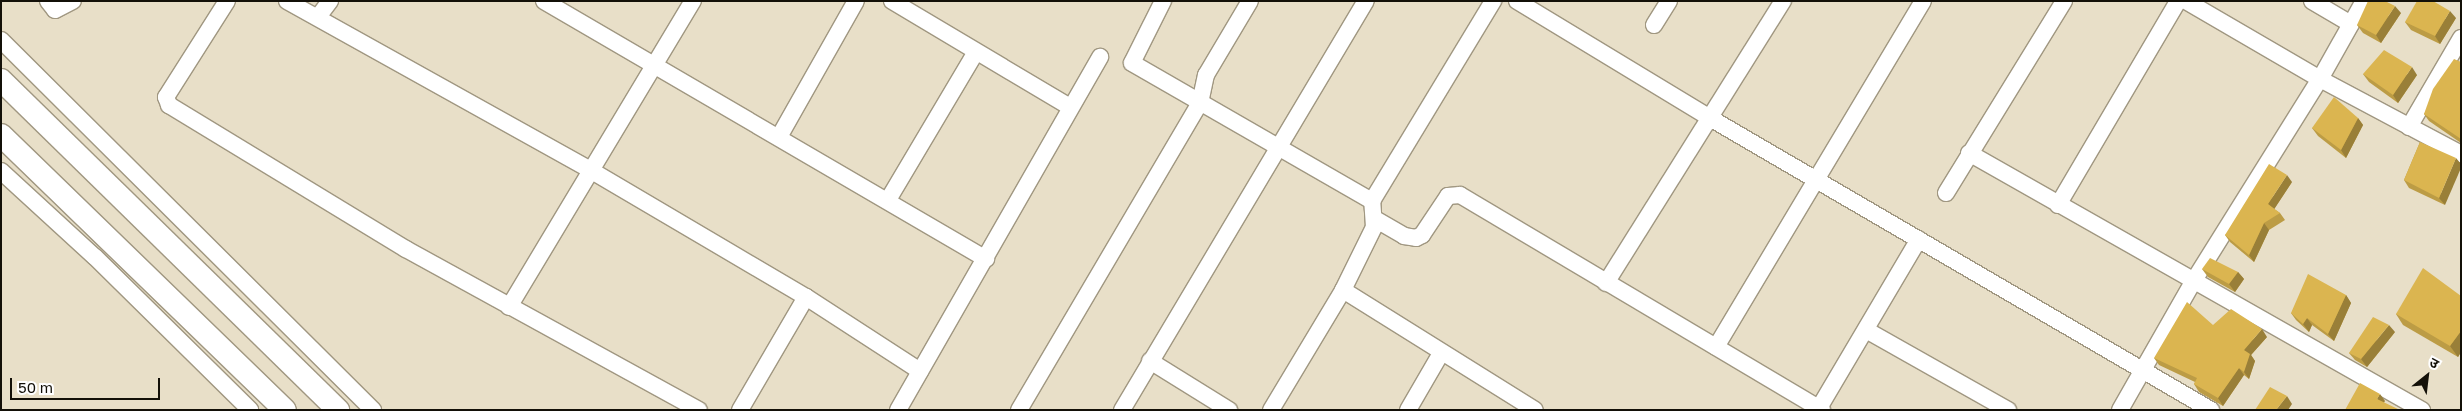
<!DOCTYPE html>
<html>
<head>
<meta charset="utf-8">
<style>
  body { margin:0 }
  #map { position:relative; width:2462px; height:411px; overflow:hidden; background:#e8dfc8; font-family:"Golos Text","Noto Sans Devanagari",sans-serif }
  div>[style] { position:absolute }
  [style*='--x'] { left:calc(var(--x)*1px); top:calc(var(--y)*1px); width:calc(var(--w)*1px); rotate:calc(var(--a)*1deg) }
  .roads { filter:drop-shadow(1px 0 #a09781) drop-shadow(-1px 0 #a09781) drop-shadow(0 1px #a09781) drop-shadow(0 -1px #a09781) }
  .street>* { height:16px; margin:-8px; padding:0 8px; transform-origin:8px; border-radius:8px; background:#fff }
  .secondary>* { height:22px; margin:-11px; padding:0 11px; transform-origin:11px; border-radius:11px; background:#fff }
  .wall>* { inset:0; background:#bc9c45 }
  .shaded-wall>* { inset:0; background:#997f38 }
  .building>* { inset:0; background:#dbb550 }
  span { translate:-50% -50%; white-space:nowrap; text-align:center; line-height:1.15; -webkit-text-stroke:4.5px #fff; paint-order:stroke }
  .frame { position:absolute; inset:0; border:2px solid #131008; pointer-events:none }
  .north { position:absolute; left:2402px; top:351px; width:50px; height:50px; -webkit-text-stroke:4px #fff; paint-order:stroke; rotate:29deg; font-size:14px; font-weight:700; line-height:20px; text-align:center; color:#131008 }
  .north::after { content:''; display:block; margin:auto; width:18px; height:22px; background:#131008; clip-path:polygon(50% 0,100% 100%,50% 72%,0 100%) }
  .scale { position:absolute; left:10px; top:378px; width:150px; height:22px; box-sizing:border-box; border:2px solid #131008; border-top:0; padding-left:6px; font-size:15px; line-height:18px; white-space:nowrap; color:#131008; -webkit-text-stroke:4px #fff; paint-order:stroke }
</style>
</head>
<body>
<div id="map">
  <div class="roads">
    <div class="street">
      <div style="--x:48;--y:1;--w:11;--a:52"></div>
      <div style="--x:55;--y:10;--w:20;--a:-27"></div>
      <div style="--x:227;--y:1;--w:114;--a:122.4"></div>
      <div style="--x:166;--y:97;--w:9;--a:69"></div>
      <div style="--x:169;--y:105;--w:277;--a:31.3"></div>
      <div style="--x:406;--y:249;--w:334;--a:28.8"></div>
      <div style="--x:287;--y:1;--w:349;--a:29.1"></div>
      <div style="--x:592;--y:171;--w:248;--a:30.5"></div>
      <div style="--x:806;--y:297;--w:136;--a:33"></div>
      <div style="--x:544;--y:1;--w:512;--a:30.27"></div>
      <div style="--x:892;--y:1;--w:207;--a:30.8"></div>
      <div style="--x:1163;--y:1;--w:69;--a:116.6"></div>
      <div style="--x:1132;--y:63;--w:277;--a:29.9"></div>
      <div style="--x:1517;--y:1;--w:226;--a:31.2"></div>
      <div style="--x:1710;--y:118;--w:580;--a:30.24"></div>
      <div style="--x:2186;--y:1;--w:155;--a:30.2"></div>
      <div style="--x:2320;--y:79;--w:160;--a:28"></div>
      <div style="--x:2312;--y:1;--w:45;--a:30.5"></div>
      <div style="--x:318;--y:17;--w:20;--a:-53"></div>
      <div style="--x:1654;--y:25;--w:28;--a:-58"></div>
      <div style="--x:1;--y:40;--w:525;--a:44.85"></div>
      <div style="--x:2409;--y:127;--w:103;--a:-59.7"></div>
      <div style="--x:779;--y:137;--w:156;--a:-60.5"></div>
      <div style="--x:1969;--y:153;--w:521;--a:29.57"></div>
      <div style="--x:1;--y:171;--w:127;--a:42.5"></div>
      <div style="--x:95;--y:257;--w:218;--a:44.6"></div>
      <div style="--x:1946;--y:193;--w:225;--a:-58.4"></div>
      <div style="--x:888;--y:200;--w:172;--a:-59.3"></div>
      <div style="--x:2058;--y:205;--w:237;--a:-59.5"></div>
      <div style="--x:1375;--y:219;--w:34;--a:30"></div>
      <div style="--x:1404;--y:236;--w:12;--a:9"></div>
      <div style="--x:1416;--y:238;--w:7;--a:-27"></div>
      <div style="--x:1422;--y:235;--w:47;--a:-56.3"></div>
      <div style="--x:1448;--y:196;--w:12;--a:-5"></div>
      <div style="--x:1460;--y:195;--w:421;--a:30.7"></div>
      <div style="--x:1606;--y:283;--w:333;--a:-57.9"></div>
      <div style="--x:1343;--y:290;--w:70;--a:-63.8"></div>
      <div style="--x:1374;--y:227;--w:26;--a:-94"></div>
      <div style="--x:1372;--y:201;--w:234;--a:-58.8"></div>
      <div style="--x:509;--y:307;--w:357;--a:-59"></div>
      <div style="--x:1866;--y:330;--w:163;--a:29.4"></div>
      <div style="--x:1716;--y:347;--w:403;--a:-59.1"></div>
      <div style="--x:1150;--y:361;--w:93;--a:31.8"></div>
      <div style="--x:1819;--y:408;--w:196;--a:-59.4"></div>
      <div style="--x:740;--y:410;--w:131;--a:-59.7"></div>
      <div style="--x:898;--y:410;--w:407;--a:-60.2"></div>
      <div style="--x:1019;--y:410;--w:356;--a:-59.5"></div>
      <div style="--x:1200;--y:103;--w:29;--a:-78"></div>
      <div style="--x:1206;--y:75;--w:86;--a:-59.3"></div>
      <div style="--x:1122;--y:410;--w:476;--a:-59.2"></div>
      <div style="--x:1271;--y:410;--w:140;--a:-59"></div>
      <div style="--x:1343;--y:290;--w:226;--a:32"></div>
      <div style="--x:1408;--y:410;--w:66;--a:-59.9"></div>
      <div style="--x:2120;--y:410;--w:147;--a:-60.3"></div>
      <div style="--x:2193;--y:282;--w:239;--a:-58"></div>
      <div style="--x:2320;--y:79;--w:90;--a:-60.6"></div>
    </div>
    <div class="secondary">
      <div style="--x:1;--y:80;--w:472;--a:44.4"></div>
      <div style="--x:1;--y:135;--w:395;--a:44.1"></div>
    </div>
  </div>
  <div class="wall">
    <div style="clip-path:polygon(2401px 13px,2381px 43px,2363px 33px,2357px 25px)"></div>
    <div style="clip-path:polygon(2456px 18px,2440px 44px,2411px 30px,2405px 22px)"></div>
    <div style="clip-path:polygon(2461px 62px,2461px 143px,2429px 121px,2424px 114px)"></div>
    <div style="clip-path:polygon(2363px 74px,2417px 75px,2398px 103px,2369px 82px)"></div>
    <div style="clip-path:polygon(2358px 118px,2363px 125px,2346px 158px,2318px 136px,2312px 128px)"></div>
    <div style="clip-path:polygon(2420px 142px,2445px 205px,2409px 188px,2404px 180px)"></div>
    <div style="clip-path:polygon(2292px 182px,2274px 209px,2280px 213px,2285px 220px,2269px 230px,2254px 262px,2230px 242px,2225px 235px)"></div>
    <div style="clip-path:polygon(2202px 269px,2238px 272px,2244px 279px,2235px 292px,2208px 277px)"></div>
    <div style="clip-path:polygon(2346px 295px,2351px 303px,2334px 341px,2312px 325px,2309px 332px,2296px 320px,2291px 313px)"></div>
    <div style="clip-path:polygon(2461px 296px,2461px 352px,2458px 357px,2403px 325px,2396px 314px)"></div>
    <div style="clip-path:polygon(2395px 332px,2367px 367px,2355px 360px,2349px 353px)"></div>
    <div style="clip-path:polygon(2267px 337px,2251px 355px,2255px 361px,2249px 379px,2244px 375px,2223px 406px,2199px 392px,2194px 384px,2195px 382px,2159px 365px,2154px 358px)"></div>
  </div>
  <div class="shaded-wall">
    <div style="clip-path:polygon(2395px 6px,2401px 13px,2381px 43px,2376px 35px)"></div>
    <div style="clip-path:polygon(2450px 11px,2456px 18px,2440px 44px,2435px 36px)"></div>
    <div style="clip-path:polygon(2412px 67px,2417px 75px,2398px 103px,2393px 95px)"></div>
    <div style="clip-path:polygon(2358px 118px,2363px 125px,2346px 158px,2341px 150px)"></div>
    <div style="clip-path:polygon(2456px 158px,2461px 164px,2461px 168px,2445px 205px,2439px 198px)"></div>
    <div style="clip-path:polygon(2287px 175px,2292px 182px,2273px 211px,2268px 204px)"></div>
    <div style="clip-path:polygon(2264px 223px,2269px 230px,2254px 262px,2249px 255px)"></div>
    <div style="clip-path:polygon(2238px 272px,2244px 279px,2235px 292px,2229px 284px)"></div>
    <div style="clip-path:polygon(2346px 295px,2351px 303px,2334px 341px,2328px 334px)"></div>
    <div style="clip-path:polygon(2307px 318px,2312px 325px,2309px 332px,2303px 324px)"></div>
    <div style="clip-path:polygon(2389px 325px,2395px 332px,2367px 367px,2361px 359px)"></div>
    <div style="clip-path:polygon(2262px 329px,2267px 337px,2251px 355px,2255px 361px,2249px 379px,2244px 372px,2244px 350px)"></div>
    <div style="clip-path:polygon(2461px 331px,2461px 352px,2458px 357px,2450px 346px)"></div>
    <div style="clip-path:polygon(2239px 368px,2244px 375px,2223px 406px,2218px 398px)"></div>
    <div style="clip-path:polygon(2380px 394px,2385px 401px,2382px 406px,2377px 399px)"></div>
    <div style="clip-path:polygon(2287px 396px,2292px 404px,2288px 410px,2276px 410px)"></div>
  </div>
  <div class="building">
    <div style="clip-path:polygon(2368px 1px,2385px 1px,2395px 6px,2376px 35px,2357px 25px)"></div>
    <div style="clip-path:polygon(2417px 1px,2433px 1px,2450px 11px,2435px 36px,2405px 22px)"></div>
    <div style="clip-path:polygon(2384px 50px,2412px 67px,2393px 95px,2363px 74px)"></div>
    <div style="clip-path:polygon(2454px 59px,2461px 62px,2461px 139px,2424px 114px,2433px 89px)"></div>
    <div style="clip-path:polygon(2334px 97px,2358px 118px,2341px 150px,2312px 128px)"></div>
    <div style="clip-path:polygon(2420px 142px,2456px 158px,2439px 198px,2404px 180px)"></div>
    <div style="clip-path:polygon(2269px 164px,2287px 175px,2268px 204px,2280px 213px,2264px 223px,2249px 255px,2225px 235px)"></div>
    <div style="clip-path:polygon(2210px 258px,2238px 272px,2229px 284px,2202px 269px)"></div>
    <div style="clip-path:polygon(2423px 268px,2461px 296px,2461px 331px,2450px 346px,2396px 314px)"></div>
    <div style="clip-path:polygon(2308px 274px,2346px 295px,2328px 334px,2307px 318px,2303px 324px,2291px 313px)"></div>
    <div style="clip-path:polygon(2187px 302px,2213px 325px,2231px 309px,2262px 329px,2244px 350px,2250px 354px,2244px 372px,2239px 368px,2218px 398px,2194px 384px,2197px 378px,2154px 358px)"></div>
    <div style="clip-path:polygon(2373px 317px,2389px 325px,2361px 359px,2349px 353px)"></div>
    <div style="clip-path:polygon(2360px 383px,2380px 394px,2377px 399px,2400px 410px,2345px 410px)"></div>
    <div style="clip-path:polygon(2270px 387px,2287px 396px,2276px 410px,2255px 410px)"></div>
  </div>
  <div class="frame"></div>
  <div class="north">उ</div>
  <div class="scale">50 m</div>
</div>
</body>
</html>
